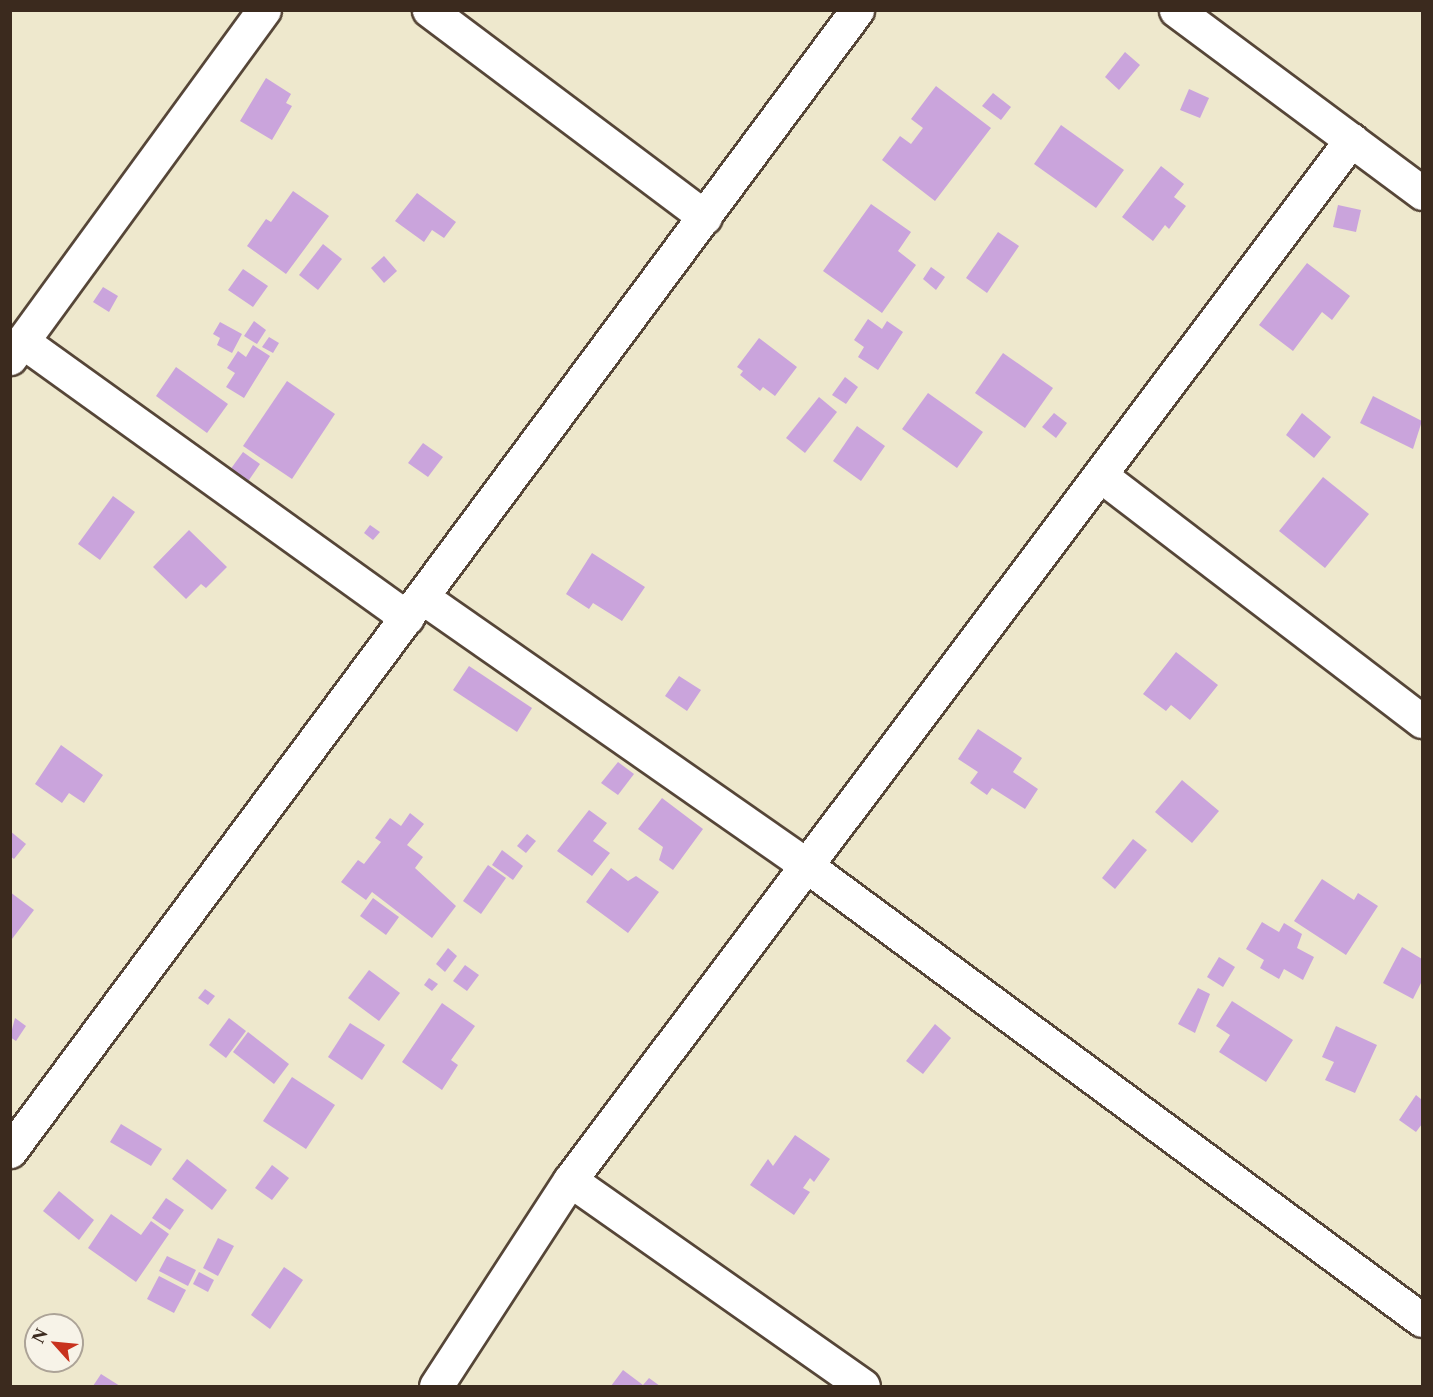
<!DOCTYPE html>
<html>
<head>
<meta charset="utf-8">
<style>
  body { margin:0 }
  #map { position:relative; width:1433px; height:1397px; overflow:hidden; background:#eee8cd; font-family:"Libre Caslon Text",serif }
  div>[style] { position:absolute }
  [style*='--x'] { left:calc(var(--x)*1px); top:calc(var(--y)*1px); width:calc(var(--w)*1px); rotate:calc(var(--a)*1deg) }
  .building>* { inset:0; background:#caa4dc }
  .roads { filter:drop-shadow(2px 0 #564638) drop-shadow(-2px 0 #564638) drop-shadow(0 2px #564638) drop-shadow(0 -2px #564638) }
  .minor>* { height:33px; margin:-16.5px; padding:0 16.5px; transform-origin:16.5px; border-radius:16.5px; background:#fff }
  span { translate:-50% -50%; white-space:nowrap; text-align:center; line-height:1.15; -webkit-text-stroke:4.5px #f7f3e8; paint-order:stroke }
  .frame { position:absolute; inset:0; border:12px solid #3b2a1e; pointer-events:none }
  .north { position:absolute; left:24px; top:1313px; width:60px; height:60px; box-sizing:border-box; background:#f7f3e8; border:2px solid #aca397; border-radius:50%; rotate:297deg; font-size:16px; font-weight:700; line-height:24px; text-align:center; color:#3b2a1e }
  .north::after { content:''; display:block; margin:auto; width:21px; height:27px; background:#c8321e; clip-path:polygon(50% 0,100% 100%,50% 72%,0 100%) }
</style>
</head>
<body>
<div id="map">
  <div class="building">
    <div style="clip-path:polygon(1125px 52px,1140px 65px,1119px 90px,1105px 77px)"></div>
    <div style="clip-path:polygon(266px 78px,291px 94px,286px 103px,292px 106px,272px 140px,240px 121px)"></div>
    <div style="clip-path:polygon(936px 86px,991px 128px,935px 201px,882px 160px,900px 136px,911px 144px,923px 128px,911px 119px)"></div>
    <div style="clip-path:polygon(1189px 89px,1209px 98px,1200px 118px,1180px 110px)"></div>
    <div style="clip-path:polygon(993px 93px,1011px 107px,1001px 120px,982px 106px)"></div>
    <div style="clip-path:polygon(1061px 125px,1124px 170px,1096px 208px,1034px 164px)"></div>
    <div style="clip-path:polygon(1161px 166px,1184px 184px,1174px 197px,1186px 206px,1169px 229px,1165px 225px,1153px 241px,1122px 217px)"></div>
    <div style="clip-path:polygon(293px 191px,329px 216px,286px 274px,247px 246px,266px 219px,271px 222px)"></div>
    <div style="clip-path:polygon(417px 193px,456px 222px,444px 238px,432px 230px,424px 242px,395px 221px)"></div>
    <div style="clip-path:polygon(871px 204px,911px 232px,898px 251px,916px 265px,882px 313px,823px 271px)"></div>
    <div style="clip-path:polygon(1338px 205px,1361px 210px,1356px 232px,1333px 227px)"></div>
    <div style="clip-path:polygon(998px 232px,1019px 246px,987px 293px,966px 278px)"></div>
    <div style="clip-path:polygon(323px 244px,342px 259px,318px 290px,299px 275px)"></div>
    <div style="clip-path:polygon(384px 256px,397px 271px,384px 283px,371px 268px)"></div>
    <div style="clip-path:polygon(1307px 263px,1350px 296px,1332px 320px,1322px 312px,1293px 351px,1259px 325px)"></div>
    <div style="clip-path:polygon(931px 267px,945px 277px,936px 290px,923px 279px)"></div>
    <div style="clip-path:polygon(243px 269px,268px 286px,253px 307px,228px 290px)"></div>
    <div style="clip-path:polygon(103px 287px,118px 296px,109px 312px,93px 302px)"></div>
    <div style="clip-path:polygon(868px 319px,882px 329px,887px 321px,903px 332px,878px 370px,858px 357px,864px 347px,854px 340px)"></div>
    <div style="clip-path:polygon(254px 321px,266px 330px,257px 344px,244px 336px)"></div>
    <div style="clip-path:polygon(220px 322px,242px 334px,232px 353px,217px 345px,220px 338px,213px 334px)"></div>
    <div style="clip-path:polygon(269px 337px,279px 343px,273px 353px,262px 347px)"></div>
    <div style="clip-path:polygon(759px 338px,797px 367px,775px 396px,763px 387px,760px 391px,740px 375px,743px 371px,737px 367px)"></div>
    <div style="clip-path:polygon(253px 345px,270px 356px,244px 398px,226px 387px,235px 373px,227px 368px,238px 351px,246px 357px)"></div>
    <div style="clip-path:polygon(1003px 353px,1053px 388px,1025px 428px,975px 393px)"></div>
    <div style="clip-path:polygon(176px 367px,228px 404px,207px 433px,156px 396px)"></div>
    <div style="clip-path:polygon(845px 377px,858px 387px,846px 404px,832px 395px)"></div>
    <div style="clip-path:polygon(287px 381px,335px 414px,292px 479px,243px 446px)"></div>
    <div style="clip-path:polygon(928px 393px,983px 432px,957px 468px,902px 429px)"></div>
    <div style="clip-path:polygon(1373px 396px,1422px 421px,1413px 449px,1360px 423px)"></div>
    <div style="clip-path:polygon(819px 397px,837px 412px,805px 453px,786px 438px)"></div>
    <div style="clip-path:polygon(1054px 413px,1067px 423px,1056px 438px,1042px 427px)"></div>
    <div style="clip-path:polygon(1302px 413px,1331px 437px,1314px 458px,1286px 435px)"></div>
    <div style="clip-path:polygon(857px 426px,885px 446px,861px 481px,833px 461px)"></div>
    <div style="clip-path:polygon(423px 443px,443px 457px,428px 477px,408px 463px)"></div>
    <div style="clip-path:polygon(243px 452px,260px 464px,247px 483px,230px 470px)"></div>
    <div style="clip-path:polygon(1323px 477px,1369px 514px,1325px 568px,1279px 531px)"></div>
    <div style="clip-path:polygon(113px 496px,135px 512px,100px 560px,78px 544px)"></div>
    <div style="clip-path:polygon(370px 525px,380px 532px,373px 540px,364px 533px)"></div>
    <div style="clip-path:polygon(189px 530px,227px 567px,206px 588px,201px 584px,186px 599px,153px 567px)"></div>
    <div style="clip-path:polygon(592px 553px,645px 587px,622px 621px,593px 603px,589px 609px,566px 594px)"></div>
    <div style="clip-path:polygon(1176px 652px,1218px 685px,1190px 720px,1171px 705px,1166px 711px,1143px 694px)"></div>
    <div style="clip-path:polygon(469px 666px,532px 708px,517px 732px,453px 690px)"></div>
    <div style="clip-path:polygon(679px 676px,701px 690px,687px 711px,665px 696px)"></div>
    <div style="clip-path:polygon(978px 729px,1022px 758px,1013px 772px,1038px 789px,1025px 809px,992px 788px,987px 795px,970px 783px,978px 772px,958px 759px)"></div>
    <div style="clip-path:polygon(61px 745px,103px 775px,84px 803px,69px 793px,62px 803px,35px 784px)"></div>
    <div style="clip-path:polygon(618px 762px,634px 774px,618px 795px,601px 783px)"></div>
    <div style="clip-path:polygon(1182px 780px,1219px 811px,1192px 843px,1155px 812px)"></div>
    <div style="clip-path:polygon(662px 798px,703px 829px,673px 870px,659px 860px,663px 847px,638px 829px)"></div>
    <div style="clip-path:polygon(589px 810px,607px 823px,593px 841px,610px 853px,592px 876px,557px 851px)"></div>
    <div style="clip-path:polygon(410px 813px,424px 824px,407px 845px,423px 857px,415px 868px,456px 906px,432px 938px,372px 892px,366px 900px,341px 882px,358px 860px,364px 864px,381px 842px,375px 838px,390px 818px,401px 826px)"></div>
    <div style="clip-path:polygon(10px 831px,26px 844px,14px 859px,10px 856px)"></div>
    <div style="clip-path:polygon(527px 834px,536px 841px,526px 853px,517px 846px)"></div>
    <div style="clip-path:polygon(1133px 839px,1147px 850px,1115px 889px,1102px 878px)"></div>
    <div style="clip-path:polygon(502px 850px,523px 866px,513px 880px,492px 865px)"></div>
    <div style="clip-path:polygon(488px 865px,506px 878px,481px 914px,463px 901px)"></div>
    <div style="clip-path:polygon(611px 868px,628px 881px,636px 876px,659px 892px,628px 933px,586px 902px)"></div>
    <div style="clip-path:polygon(1322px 879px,1354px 900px,1358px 893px,1378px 906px,1346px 955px,1294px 921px)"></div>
    <div style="clip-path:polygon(10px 892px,34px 910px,12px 939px,10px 938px)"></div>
    <div style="clip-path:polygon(373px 898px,399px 917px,386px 935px,360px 916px)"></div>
    <div style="clip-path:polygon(1262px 922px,1279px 932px,1284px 923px,1302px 934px,1297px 948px,1314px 957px,1303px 980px,1284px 969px,1279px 979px,1260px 968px,1264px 960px,1246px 949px)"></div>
    <div style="clip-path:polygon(1402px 947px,1422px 959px,1422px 981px,1413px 999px,1383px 983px)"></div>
    <div style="clip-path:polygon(448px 948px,457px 956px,445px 972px,436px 964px)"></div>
    <div style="clip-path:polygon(1219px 957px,1235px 967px,1223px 987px,1207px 977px)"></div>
    <div style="clip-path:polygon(465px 965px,479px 975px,467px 991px,453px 981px)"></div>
    <div style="clip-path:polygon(369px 970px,400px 993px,379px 1021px,348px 998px)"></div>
    <div style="clip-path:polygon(429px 978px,438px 984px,432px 991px,424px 985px)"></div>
    <div style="clip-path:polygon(1198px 988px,1210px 994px,1195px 1033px,1178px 1024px)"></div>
    <div style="clip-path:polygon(205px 989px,215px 996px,208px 1005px,198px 998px)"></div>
    <div style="clip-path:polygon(1232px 1001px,1293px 1040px,1266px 1082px,1219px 1052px,1230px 1035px,1216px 1026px)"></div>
    <div style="clip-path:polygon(442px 1003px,475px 1026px,451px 1060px,458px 1065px,442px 1090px,402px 1062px)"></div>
    <div style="clip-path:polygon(15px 1018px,26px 1026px,16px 1041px,10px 1037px)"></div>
    <div style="clip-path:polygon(229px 1018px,246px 1031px,226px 1058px,209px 1045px)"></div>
    <div style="clip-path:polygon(350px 1023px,385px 1045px,362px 1080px,328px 1057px)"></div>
    <div style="clip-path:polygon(935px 1024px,951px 1038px,923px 1074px,906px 1061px)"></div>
    <div style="clip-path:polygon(1336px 1026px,1377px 1045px,1355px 1093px,1325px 1080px,1334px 1062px,1322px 1057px)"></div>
    <div style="clip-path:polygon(248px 1032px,289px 1064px,274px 1084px,233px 1052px)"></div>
    <div style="clip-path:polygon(292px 1077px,335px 1105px,306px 1149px,263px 1121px)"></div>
    <div style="clip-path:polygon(1416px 1095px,1422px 1100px,1422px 1124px,1416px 1132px,1399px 1120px)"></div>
    <div style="clip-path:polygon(121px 1124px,162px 1149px,151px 1166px,110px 1142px)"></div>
    <div style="clip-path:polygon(795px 1135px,830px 1159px,814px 1182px,810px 1178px,803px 1188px,810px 1192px,794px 1215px,750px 1185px,768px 1159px,773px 1166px)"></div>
    <div style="clip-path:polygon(187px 1159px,227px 1190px,212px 1210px,172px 1179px)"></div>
    <div style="clip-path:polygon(272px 1165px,289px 1178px,272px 1200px,255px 1188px)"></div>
    <div style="clip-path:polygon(59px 1191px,94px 1220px,79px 1240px,43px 1211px)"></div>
    <div style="clip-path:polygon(166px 1198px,184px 1210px,170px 1230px,152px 1218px)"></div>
    <div style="clip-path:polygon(111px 1214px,141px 1235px,151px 1221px,169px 1234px,136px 1282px,88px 1248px)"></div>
    <div style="clip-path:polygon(218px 1238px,234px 1246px,218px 1276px,203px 1268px)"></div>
    <div style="clip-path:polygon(167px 1256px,196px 1270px,188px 1286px,159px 1271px)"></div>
    <div style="clip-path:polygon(284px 1267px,303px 1280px,270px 1329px,251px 1315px)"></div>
    <div style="clip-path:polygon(199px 1272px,214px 1280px,208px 1292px,193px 1284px)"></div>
    <div style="clip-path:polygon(159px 1276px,186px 1290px,174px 1313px,147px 1299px)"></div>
    <div style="clip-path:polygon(623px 1370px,643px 1385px,649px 1378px,660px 1386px,611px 1386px)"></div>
    <div style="clip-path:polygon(101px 1374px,120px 1386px,93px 1386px)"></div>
  </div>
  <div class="roads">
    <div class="minor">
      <div style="--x:429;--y:10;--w:345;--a:36.9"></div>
      <div style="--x:1176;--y:10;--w:307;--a:36.6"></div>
      <div style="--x:22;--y:341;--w:474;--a:35.7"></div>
      <div style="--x:10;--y:358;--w:431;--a:-53.9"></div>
      <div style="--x:1100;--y:475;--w:405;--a:37.4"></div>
      <div style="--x:422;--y:597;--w:470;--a:34.9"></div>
      <div style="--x:807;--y:866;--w:764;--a:36.44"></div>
      <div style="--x:10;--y:1151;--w:1421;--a:-53.41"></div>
      <div style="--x:570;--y:1180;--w:358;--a:35.1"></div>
      <div style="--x:436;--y:1386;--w:246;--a:-57"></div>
      <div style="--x:570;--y:1180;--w:1301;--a:-53.09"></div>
    </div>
  </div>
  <div class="frame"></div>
  <div class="north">N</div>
</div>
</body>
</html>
